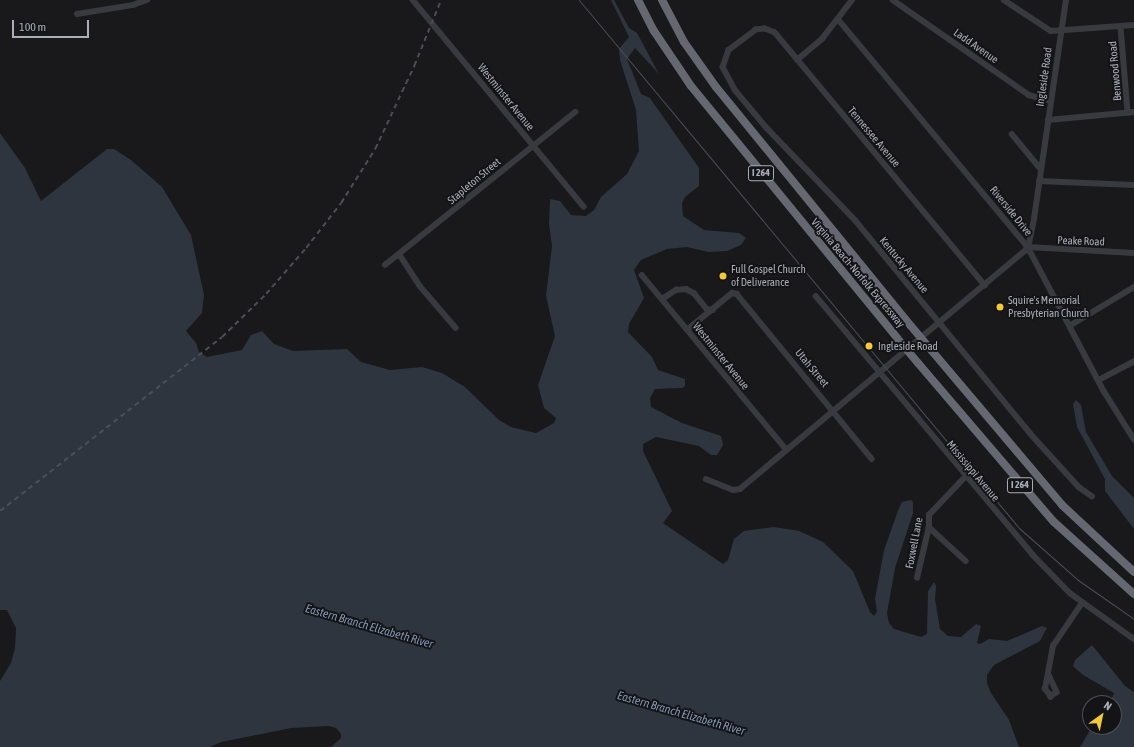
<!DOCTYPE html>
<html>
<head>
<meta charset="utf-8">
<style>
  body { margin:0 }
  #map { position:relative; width:1134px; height:747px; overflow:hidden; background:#19181b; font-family:"Asap Condensed",sans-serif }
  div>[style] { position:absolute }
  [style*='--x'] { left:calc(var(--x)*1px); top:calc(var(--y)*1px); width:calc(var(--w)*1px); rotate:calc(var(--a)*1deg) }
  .water>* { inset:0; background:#2e353f }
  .minor>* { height:5.5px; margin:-2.75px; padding:0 2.75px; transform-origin:2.75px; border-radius:2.75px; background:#393a40 }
  .highway>* { height:8px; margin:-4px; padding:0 4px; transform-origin:4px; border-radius:4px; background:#656771 }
  .tram>* { height:1px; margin:-0.5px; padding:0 0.5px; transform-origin:0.5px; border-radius:0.5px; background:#4c4d55 }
  .rail>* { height:1.5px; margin-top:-0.75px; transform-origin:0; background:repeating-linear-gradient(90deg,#4c4d55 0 5px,transparent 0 9px) }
  .highway-bridge>* { height:8px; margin:-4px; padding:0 4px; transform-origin:4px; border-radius:4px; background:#656771 }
  .dots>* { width:11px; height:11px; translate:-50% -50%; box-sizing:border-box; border:2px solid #141316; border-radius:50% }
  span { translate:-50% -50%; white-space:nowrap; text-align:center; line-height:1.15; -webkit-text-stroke:4px #141316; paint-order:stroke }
  .shield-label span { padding:1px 3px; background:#141316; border:1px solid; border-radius:3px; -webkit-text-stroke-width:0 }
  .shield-label { font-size:10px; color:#abaeba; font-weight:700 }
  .street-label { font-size:11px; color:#abaeba }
  .poi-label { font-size:11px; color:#abaeba }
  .left { translate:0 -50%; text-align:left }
  .water-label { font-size:12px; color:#8297b5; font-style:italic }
  .north { position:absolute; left:1082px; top:695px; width:40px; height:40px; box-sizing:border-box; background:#141316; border:1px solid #505158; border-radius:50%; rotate:33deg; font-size:11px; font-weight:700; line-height:16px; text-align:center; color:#abaeba }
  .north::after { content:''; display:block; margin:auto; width:14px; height:18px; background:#f2ca39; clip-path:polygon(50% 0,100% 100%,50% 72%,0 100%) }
  .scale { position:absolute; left:12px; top:20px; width:77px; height:18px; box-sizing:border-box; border:2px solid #abaeba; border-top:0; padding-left:5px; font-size:12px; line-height:14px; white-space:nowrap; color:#abaeba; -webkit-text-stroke:3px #141316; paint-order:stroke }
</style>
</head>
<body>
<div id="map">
  <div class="water">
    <div style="clip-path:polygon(611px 0,614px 0,629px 28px,637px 33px,659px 74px,635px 48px,627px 59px,641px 94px,650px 98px,699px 168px,699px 186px,685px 197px,682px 203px,683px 216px,704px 230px,739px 233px,746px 238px,741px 245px,727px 251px,708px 252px,687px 247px,667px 249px,641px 260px,634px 270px,644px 298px,629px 324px,628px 332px,652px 357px,658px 370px,685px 379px,685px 386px,682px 388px,655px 389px,650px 398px,651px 407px,682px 423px,721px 436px,723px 445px,717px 455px,711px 455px,699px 446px,656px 437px,643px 444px,643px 451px,672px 511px,663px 523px,723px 564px,728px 560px,734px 539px,744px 531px,774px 527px,799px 531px,823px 542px,853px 571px,870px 612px,874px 616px,877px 611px,875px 599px,884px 550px,899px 508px,902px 502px,911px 500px,913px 502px,913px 513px,895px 568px,887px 613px,889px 623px,894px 629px,921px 637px,927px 634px,928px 591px,934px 582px,936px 586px,935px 599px,940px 629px,948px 636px,961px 637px,976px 624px,981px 626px,977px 643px,980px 644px,989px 639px,1007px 641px,1042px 626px,1047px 628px,1040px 641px,994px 665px,987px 675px,987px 683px,991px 693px,1009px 720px,1019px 747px,331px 747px,341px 738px,341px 734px,336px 728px,329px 726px,291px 728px,221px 742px,210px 747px,0 747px,0 681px,11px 663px,15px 648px,16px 628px,7px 610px,0 610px,0 133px,25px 168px,41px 201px,107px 149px,114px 149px,131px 160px,162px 187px,191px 235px,204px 295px,202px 313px,186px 331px,196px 343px,199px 352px,207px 357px,242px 350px,251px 335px,262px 331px,274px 344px,293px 351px,347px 349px,361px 362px,390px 370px,422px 367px,442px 373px,465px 387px,499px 420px,511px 427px,536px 433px,554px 423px,556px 418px,544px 408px,538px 385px,555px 336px,546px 296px,552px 246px,549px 224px,550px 199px,560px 201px,571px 215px,586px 216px,594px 210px,601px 197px,627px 174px,639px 151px,636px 110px,620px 60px,619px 49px,629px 37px)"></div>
    <div style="clip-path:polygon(1076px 400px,1081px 405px,1086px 432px,1112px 476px,1134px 498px,1134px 529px,1105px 491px,1105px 479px,1077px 427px,1073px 404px)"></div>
    <div style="clip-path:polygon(1092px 645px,1125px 686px,1134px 692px,1134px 747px,1080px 747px,1092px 727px,1114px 727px,1114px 703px,1110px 703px,1114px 693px,1083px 675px,1073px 666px,1075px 660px)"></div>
  </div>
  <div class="minor">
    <div style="--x:413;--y:0;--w:268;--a:50.4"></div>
    <div style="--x:893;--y:0;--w:166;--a:34.9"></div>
    <div style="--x:1029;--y:95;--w:23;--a:15"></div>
    <div style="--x:1004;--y:0;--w:56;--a:33.4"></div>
    <div style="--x:1051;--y:31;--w:83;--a:-4.1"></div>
    <div style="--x:77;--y:14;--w:57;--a:-9.1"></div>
    <div style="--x:133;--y:5;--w:15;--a:-20"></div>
    <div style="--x:838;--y:19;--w:297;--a:50.2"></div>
    <div style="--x:1028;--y:247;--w:163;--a:62.2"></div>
    <div style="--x:1104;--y:391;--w:57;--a:58"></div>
    <div style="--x:1121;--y:27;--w:86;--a:85.3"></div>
    <div style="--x:797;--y:60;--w:33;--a:-40"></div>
    <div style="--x:822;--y:39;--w:49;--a:-52.4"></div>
    <div style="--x:1048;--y:120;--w:86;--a:-5.3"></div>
    <div style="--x:1012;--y:134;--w:45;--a:50.4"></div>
    <div style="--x:1039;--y:181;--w:95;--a:2.4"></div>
    <div style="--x:1028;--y:247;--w:106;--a:3.2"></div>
    <div style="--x:400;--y:255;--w:37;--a:57"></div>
    <div style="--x:420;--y:286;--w:55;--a:49.4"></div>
    <div style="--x:385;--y:265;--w:244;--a:-38.8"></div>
    <div style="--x:642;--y:275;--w:226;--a:50.4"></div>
    <div style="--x:985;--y:286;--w:329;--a:-129.7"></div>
    <div style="--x:775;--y:33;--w:11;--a:-158"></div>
    <div style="--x:765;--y:29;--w:9;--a:174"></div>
    <div style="--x:756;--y:30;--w:34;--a:143"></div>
    <div style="--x:729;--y:50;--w:18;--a:109"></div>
    <div style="--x:723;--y:67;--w:27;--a:62"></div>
    <div style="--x:736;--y:91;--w:47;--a:50.2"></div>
    <div style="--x:766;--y:127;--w:130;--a:46.2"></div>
    <div style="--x:856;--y:221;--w:274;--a:50.6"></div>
    <div style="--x:1030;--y:433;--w:73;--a:47.8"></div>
    <div style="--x:1079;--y:487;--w:16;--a:35"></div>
    <div style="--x:816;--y:296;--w:338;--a:50"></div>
    <div style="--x:1033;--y:555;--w:53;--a:45.8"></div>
    <div style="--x:1070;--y:593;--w:79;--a:35.7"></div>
    <div style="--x:662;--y:299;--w:17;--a:-33"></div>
    <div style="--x:676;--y:290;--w:10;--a:-6"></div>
    <div style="--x:686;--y:289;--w:9;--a:27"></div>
    <div style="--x:694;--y:293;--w:21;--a:51"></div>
    <div style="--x:707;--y:309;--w:6;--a:9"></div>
    <div style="--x:1071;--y:325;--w:74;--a:-31.1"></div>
    <div style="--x:687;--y:330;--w:58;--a:-39.4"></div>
    <div style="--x:732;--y:293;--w:5;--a:11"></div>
    <div style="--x:737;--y:294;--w:213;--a:50.7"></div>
    <div style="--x:1099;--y:380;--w:40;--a:-28"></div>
    <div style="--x:706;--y:479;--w:29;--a:22"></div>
    <div style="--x:733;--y:490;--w:7;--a:-8"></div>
    <div style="--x:740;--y:489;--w:371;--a:-39.9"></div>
    <div style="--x:1025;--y:251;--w:9;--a:-63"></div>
    <div style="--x:1029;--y:243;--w:25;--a:-78"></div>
    <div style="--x:1034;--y:219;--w:221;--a:-81.7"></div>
    <div style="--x:929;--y:527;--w:50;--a:42.6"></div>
    <div style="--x:917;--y:578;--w:52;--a:-76.8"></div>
    <div style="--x:929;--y:527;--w:12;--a:-90"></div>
    <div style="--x:929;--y:515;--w:52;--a:-46.5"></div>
    <div style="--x:1049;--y:675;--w:19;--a:65"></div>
    <div style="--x:1057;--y:692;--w:8;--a:140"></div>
    <div style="--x:1051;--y:697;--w:10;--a:-127"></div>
    <div style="--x:1045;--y:689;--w:44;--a:-79.5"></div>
    <div style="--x:1053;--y:646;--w:52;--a:-56"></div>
  </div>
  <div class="highway">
    <div style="--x:638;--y:0;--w:35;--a:63"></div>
    <div style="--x:654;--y:31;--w:66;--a:56.1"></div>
    <div style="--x:691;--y:86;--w:325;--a:50.7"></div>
    <div style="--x:662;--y:0;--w:47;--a:62.4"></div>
    <div style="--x:684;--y:42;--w:55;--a:54.6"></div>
    <div style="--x:716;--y:87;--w:308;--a:50.8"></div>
    <div style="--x:932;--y:351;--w:202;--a:49.8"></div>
    <div style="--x:1062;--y:505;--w:98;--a:42.9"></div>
    <div style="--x:918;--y:363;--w:209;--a:49.5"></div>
    <div style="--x:1054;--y:522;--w:108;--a:42"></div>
  </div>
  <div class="tram">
    <div style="--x:579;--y:0;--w:687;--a:50.19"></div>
    <div style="--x:1019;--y:528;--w:79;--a:41.4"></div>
    <div style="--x:1078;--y:580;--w:68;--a:34.9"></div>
  </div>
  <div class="rail">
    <div style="--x:0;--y:511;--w:282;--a:-38.1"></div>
    <div style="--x:222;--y:337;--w:62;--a:-44.3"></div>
    <div style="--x:266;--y:294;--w:61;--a:-49"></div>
    <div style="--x:306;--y:248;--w:57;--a:-52.1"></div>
    <div style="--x:341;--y:203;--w:64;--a:-57.8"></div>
    <div style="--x:375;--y:149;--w:92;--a:-64.8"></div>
    <div style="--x:414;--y:66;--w:71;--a:-67.8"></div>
  </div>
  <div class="highway-bridge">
    <div style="--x:911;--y:326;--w:33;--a:50"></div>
    <div style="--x:897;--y:338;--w:33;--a:50"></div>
  </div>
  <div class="dots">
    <div style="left:723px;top:276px;background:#f2ca39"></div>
    <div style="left:1000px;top:307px;background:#f2ca39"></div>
    <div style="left:869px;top:346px;background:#f2ca39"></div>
  </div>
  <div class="shield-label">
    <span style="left:761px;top:173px">I 264</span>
    <span style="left:1020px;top:485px">I 264</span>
  </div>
  <div class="street-label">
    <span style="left:976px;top:46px;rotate:35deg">Ladd Avenue</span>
    <span style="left:1115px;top:71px;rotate:-95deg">Benwood Road</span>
    <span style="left:1044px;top:77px;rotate:-82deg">Ingleside Road</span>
    <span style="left:506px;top:97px;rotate:51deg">Westminster Avenue</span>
    <span style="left:874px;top:137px;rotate:50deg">Tennessee Avenue</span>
    <span style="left:474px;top:181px;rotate:-40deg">Stapleton Street</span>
    <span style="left:1011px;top:211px;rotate:51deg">Riverside Drive</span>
    <span style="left:1081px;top:241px;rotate:2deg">Peake Road</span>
    <span style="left:904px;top:265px;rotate:50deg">Kentucky Avenue</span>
    <span style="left:858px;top:273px;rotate:50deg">Virginia Beach-Norfolk Expressway</span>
    <span style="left:721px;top:356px;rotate:51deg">Westminster Avenue</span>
    <span style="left:812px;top:368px;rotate:50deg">Utah Street</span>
    <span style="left:973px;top:471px;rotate:50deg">Mississippi Avenue</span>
    <span style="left:914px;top:543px;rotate:-79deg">Foxwell Lane</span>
  </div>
  <div class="poi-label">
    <span class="left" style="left:731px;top:276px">Full Gospel Church<br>of Deliverance</span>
    <span class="left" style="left:1008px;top:307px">Squire's Memorial<br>Presbyterian Church</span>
    <span class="left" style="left:878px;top:346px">Ingleside Road</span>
  </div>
  <div class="water-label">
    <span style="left:369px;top:627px;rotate:16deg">Eastern Branch Elizabeth River</span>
    <span style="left:681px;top:714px;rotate:16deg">Eastern Branch Elizabeth River</span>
  </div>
  <div class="north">N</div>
  <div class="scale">100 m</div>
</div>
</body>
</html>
